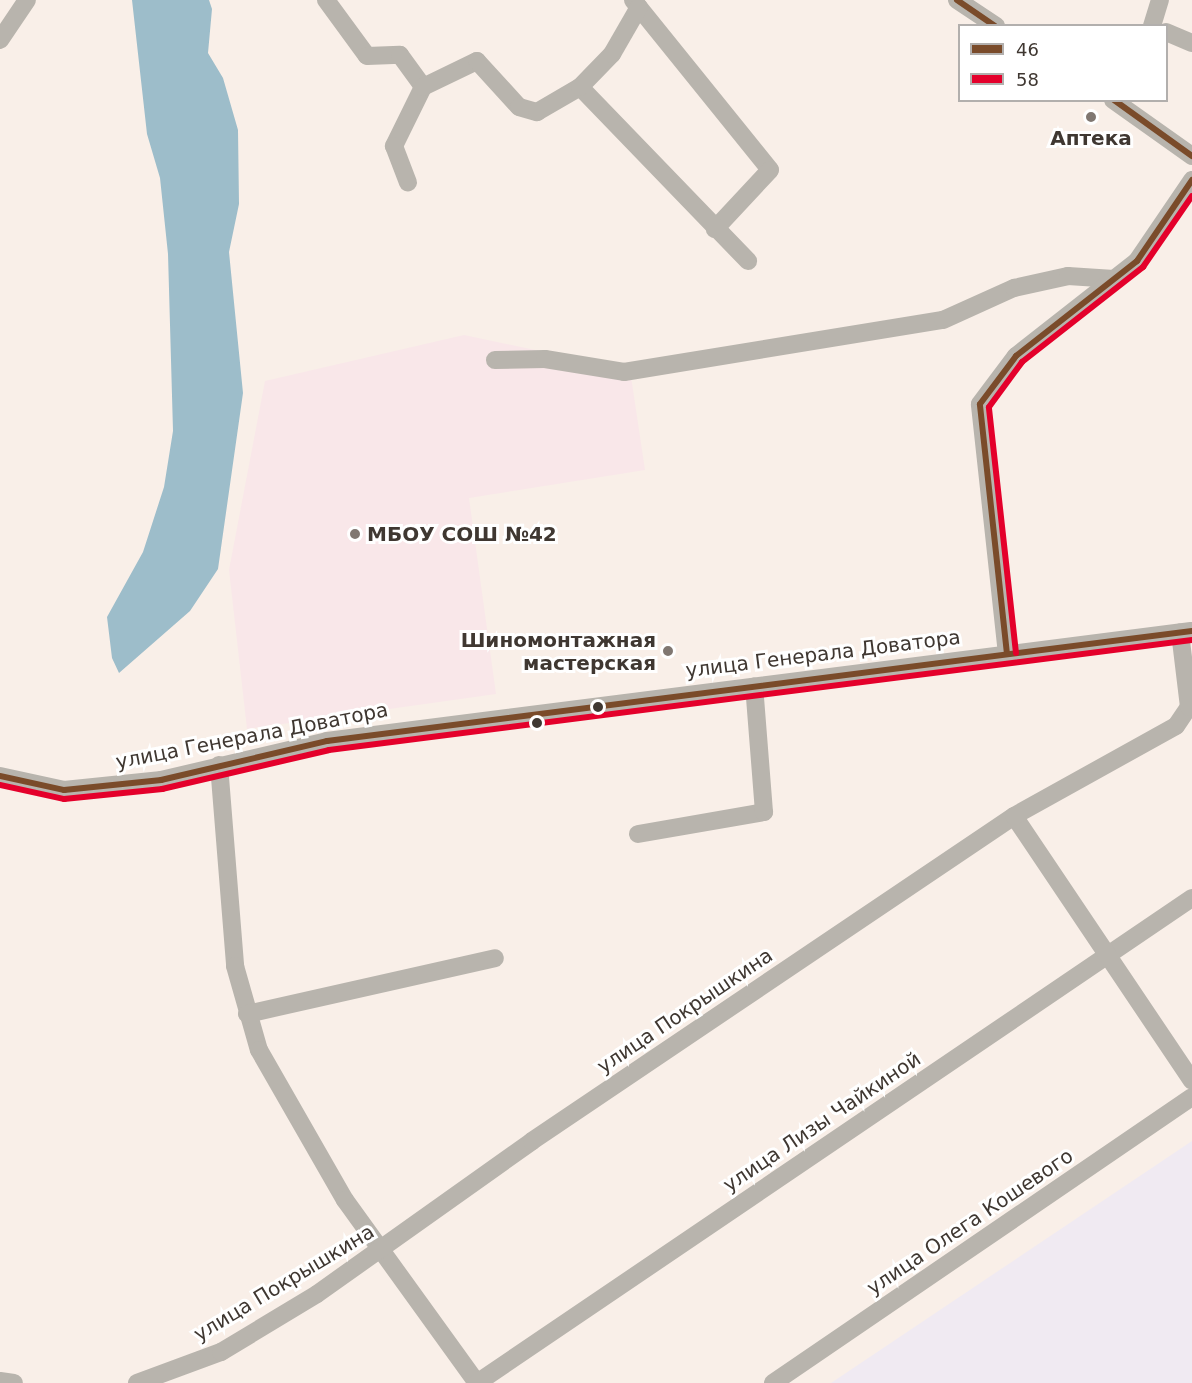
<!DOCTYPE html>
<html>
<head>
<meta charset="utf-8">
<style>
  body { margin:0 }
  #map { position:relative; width:1192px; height:1383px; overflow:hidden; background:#f9efe8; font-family:"DejaVu Sans",sans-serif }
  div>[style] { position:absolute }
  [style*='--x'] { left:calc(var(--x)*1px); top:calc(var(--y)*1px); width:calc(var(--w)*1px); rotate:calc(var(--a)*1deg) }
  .industrial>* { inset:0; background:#f0eaf2 }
  .education>* { inset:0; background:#f9e7e9 }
  .water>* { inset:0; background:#9dbdca }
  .minor>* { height:18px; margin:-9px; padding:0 9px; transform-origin:9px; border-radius:9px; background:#b8b4ad }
  .bus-1>* { height:6px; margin:-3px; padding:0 3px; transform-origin:3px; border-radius:3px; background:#7a4b2a }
  .bus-2>* { height:6px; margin:-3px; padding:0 3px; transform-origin:3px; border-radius:3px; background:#e4002b }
  .dots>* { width:16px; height:16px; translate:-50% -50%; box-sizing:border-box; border:3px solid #fff; border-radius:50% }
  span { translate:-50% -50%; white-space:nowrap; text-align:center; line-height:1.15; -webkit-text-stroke:6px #fff; paint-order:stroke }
  .poi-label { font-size:20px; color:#3f3731; font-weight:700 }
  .left { translate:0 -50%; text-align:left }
  .right { translate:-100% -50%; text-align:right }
  .street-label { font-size:20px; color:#3f3731 }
  .legend { position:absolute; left:958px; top:24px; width:210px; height:78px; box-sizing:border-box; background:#fff; border:2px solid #b2afad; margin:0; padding:8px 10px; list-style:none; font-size:18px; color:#3f3731 }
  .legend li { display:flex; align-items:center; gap:12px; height:30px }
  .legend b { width:30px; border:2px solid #b2afad }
</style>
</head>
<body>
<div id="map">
  <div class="industrial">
    <div style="clip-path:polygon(1192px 1141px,1192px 1383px,831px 1383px)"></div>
  </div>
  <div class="education">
    <div style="clip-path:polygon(464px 335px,630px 370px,645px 470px,469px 498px,496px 694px,247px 729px,229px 570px,265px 381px)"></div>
  </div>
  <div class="water">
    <div style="clip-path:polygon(132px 0,209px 0,212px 9px,208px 53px,223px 78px,238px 130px,239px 204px,229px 252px,243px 393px,218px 569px,190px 611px,119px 673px,112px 658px,107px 617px,143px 552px,164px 487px,173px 431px,168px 254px,160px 178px,147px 134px)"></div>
  </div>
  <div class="minor">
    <div style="--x:326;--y:0;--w:69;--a:53.8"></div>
    <div style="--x:367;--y:56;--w:33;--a:-2"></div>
    <div style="--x:400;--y:55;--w:39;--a:54"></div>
    <div style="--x:423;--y:87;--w:66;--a:116.2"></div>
    <div style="--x:394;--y:146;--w:39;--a:69"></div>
    <div style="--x:633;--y:0;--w:218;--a:51.1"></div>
    <div style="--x:770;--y:170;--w:81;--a:133"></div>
    <div style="--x:957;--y:0;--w:47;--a:33.7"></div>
    <div style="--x:1152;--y:26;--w:27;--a:-73"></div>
    <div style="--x:1166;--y:32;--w:28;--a:23"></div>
    <div style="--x:0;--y:40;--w:48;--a:-56"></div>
    <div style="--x:423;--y:87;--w:60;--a:-25.7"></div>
    <div style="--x:477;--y:61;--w:62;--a:47.6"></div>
    <div style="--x:519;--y:107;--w:19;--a:16"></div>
    <div style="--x:537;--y:112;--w:50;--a:-30.2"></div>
    <div style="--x:580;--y:87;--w:242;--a:46"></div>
    <div style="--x:580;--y:87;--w:46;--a:-45.9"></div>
    <div style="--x:612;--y:54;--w:54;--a:-60.1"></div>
    <div style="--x:1113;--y:100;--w:97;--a:35.3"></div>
    <div style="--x:495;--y:360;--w:50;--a:-1.1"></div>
    <div style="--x:545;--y:359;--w:80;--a:9.3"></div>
    <div style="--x:624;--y:372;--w:323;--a:-9.3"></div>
    <div style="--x:943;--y:320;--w:78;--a:-24.3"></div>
    <div style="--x:1014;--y:288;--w:55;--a:-12.5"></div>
    <div style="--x:1068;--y:276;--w:46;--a:3.7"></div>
    <div style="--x:1007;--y:654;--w:251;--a:-96.2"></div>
    <div style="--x:980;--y:404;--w:60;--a:-53.1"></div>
    <div style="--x:1016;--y:356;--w:154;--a:-38.1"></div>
    <div style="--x:1137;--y:261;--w:98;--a:-55.8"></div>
    <div style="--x:219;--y:765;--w:202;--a:85.4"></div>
    <div style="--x:235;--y:966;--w:87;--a:74.1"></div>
    <div style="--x:259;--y:1050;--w:173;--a:60.2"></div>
    <div style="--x:345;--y:1200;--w:226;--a:54.2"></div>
    <div style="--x:477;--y:1383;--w:864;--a:-34.15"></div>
    <div style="--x:0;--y:776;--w:66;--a:12.3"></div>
    <div style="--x:64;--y:790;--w:98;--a:-5.9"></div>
    <div style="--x:161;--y:780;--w:171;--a:-13.2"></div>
    <div style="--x:327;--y:741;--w:871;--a:-7.26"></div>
    <div style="--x:1014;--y:816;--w:319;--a:56.1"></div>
    <div style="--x:638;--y:834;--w:128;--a:-9.9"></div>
    <div style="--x:764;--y:812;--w:126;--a:-94.5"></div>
    <div style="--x:247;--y:1014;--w:254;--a:-12.7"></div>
    <div style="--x:0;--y:1381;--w:14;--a:8"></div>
    <div style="--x:137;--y:1383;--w:90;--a:-20.3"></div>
    <div style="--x:221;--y:1352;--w:112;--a:-31.1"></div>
    <div style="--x:317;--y:1294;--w:264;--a:-35.4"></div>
    <div style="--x:532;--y:1141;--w:581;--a:-33.99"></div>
    <div style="--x:1014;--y:816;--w:185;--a:-29.1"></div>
    <div style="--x:1176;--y:726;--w:23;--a:-56"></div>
    <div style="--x:1189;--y:707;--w:75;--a:-96.9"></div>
    <div style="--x:773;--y:1383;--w:507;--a:-34.32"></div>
  </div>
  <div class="bus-1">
    <div style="--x:957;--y:0;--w:46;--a:34.4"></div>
    <div style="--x:1114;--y:100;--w:96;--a:35.7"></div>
    <div style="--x:1007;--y:654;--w:251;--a:-96.2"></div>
    <div style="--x:980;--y:404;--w:60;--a:-53.1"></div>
    <div style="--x:1016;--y:356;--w:154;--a:-38.1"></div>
    <div style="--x:1137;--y:261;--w:98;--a:-55.8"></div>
    <div style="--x:0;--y:776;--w:66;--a:12.3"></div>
    <div style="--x:64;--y:790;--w:98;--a:-5.9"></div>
    <div style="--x:161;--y:780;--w:171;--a:-13.2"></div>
    <div style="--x:327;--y:741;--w:872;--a:-7.25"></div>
  </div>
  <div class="bus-2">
    <div style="--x:1016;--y:653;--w:247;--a:-96.3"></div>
    <div style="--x:989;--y:407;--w:56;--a:-53.7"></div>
    <div style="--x:1022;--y:362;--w:154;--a:-38.1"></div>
    <div style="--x:1143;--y:267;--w:86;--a:-55.4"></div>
    <div style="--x:0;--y:785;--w:66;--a:12.3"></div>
    <div style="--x:64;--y:799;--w:99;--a:-5.8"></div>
    <div style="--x:162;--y:789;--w:171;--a:-13.1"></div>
    <div style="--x:329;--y:750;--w:870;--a:-7.26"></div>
  </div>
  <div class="dots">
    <div style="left:1091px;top:117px;background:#807771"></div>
    <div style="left:355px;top:534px;background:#807771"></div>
    <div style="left:668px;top:651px;background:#807771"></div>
    <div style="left:598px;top:707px;background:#3f3731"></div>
    <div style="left:537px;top:723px;background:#3f3731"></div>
  </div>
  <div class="poi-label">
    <span style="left:1091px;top:138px">Аптека</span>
    <span class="left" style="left:367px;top:534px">МБОУ СОШ №42</span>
    <span class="right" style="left:656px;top:652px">Шиномонтажная<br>мастерская</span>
  </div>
  <div class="street-label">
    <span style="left:823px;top:654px;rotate:-7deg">улица Генерала Доватора</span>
    <span style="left:252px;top:736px;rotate:-11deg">улица Генерала Доватора</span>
    <span style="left:685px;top:1011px;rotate:-34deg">улица Покрышкина</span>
    <span style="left:822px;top:1122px;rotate:-34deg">улица Лизы Чайкиной</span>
    <span style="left:970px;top:1222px;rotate:-34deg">улица Олега Кошевого</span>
    <span style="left:284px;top:1283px;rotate:-31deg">улица Покрышкина</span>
  </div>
  <ul class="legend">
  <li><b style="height:8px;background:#7a4b2a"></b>46</li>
  <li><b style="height:8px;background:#e4002b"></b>58</li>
  </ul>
</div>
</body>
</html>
